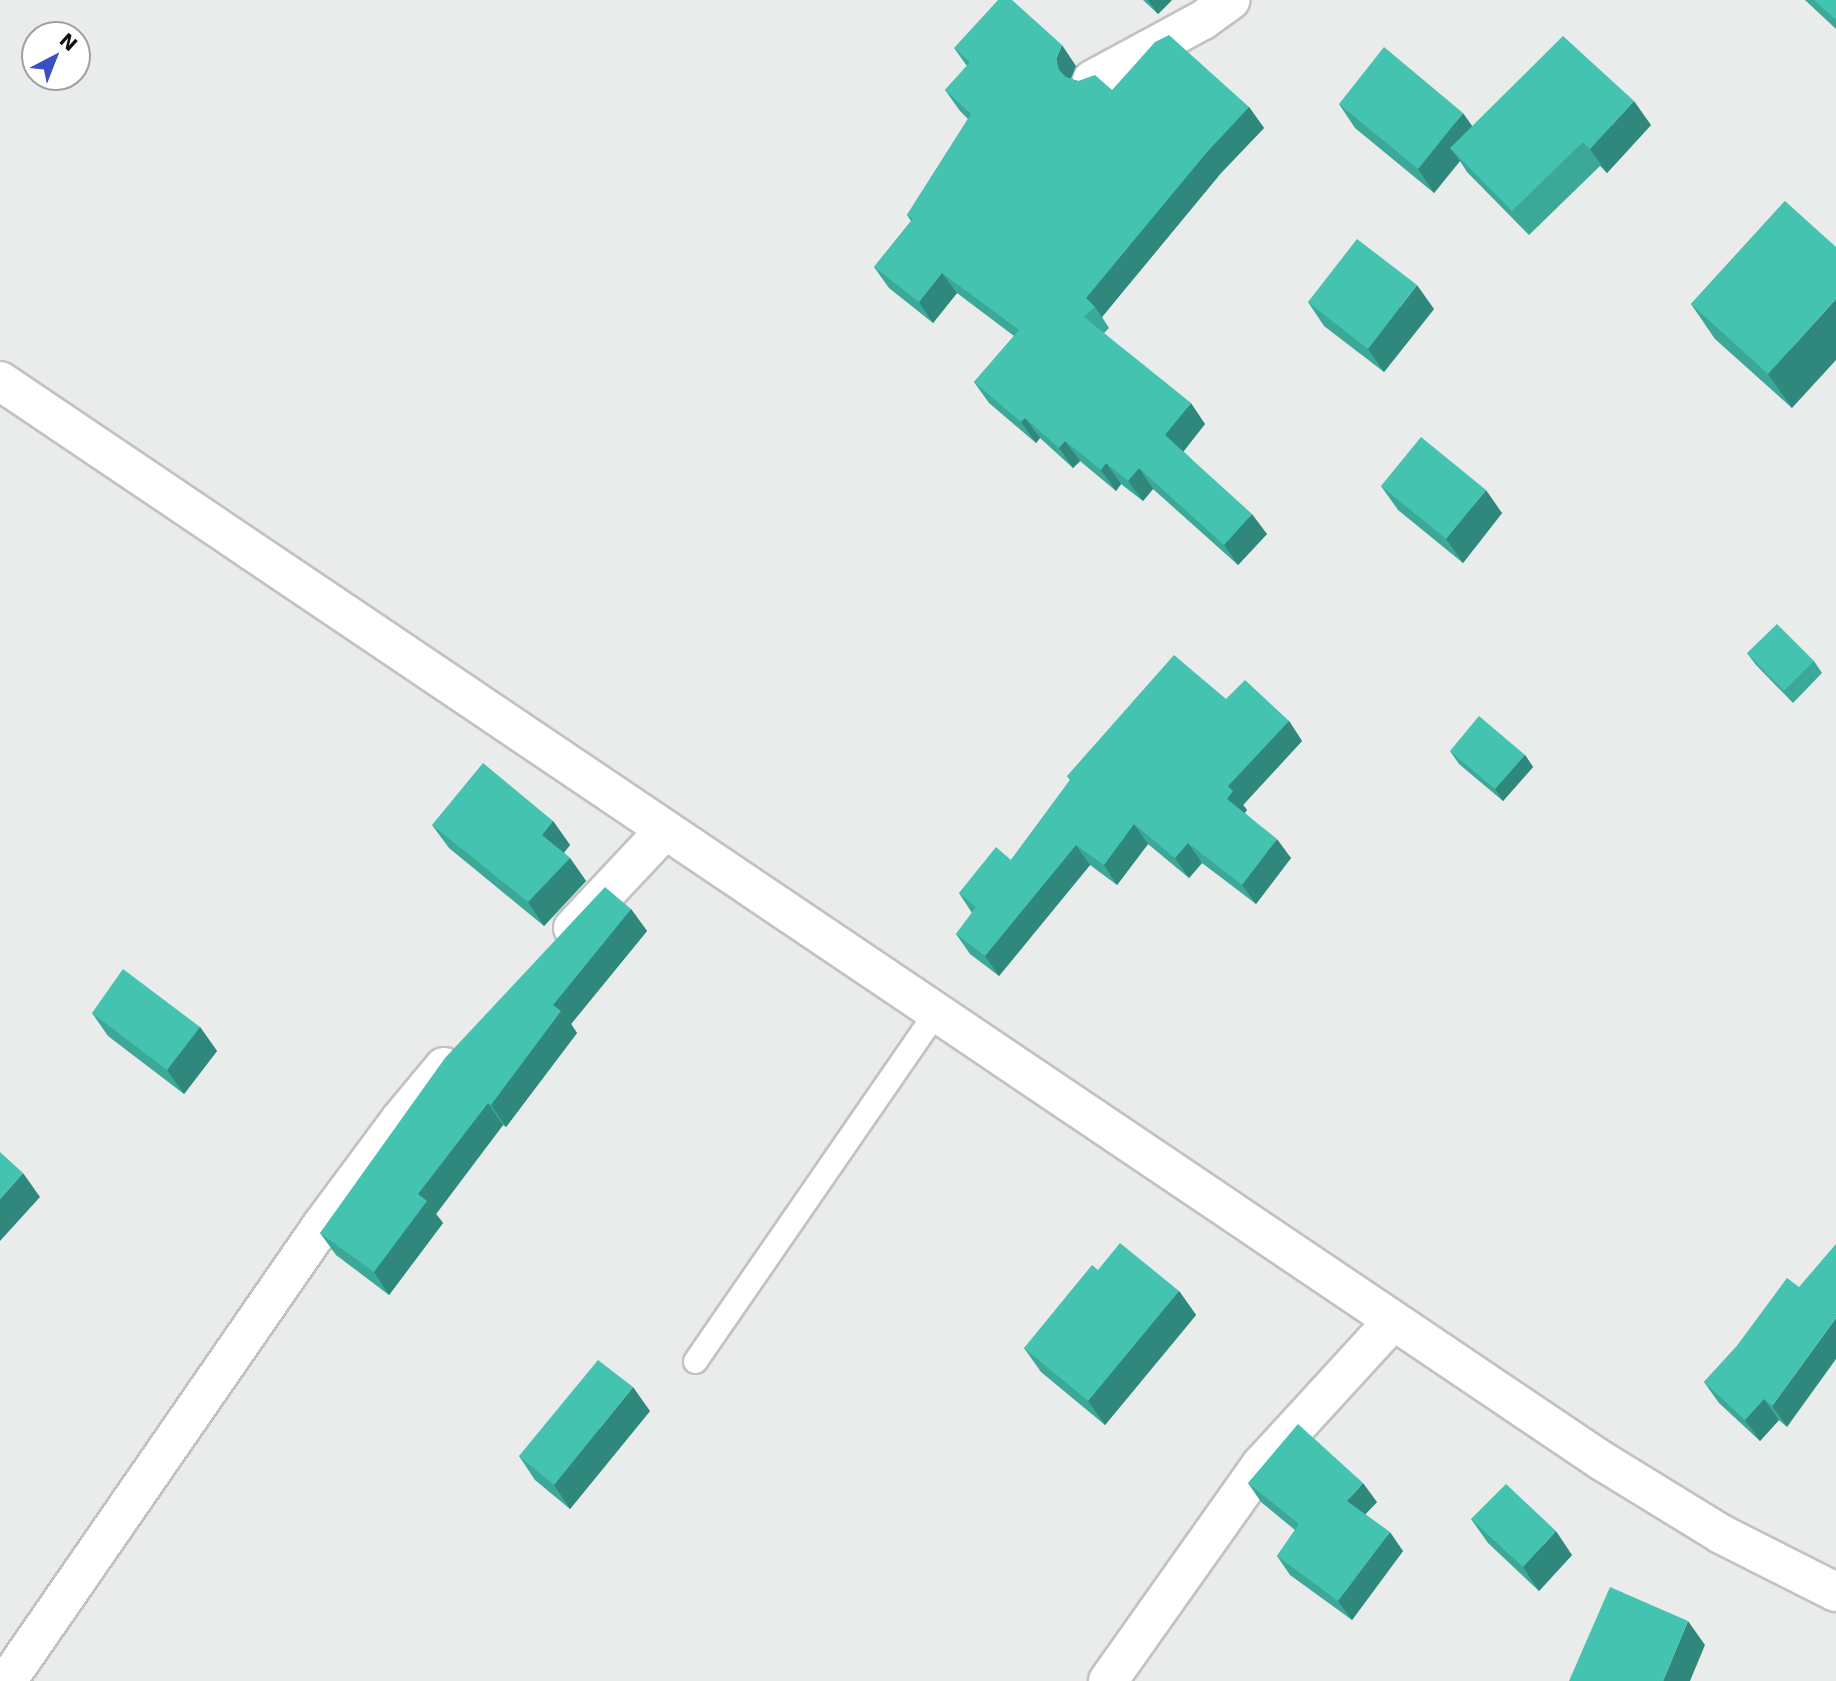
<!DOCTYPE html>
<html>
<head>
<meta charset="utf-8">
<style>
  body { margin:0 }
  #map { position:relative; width:1836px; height:1681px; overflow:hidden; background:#e9ecea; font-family:"DejaVu Sans",sans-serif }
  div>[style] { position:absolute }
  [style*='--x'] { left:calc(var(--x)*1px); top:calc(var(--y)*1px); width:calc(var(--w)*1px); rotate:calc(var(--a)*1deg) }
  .roads { filter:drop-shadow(2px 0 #c0c3c1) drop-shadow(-2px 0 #c0c3c1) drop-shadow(0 2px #c0c3c1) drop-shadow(0 -2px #c0c3c1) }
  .service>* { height:23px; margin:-11.5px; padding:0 11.5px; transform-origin:11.5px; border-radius:11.5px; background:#fff }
  .minor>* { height:38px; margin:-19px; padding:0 19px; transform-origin:19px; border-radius:19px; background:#fff }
  .wall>* { inset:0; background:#3ba898 }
  .shaded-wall>* { inset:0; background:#30887c }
  .building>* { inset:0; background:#45c3b1 }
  span { translate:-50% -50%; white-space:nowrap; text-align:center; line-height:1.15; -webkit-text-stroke:7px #fff; paint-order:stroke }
  .north { position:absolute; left:21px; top:21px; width:70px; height:70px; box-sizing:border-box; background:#fff; border:2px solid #9fa0a0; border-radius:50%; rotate:42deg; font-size:19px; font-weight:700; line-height:28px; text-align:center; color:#101111 }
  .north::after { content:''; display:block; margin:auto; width:24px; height:32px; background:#3c4fc2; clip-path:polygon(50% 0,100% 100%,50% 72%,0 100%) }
</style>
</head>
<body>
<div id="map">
  <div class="roads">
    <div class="service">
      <div style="--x:695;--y:1361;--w:421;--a:-55.4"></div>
    </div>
    <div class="minor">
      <div style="--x:1092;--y:80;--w:126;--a:-28.4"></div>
      <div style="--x:1203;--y:20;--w:34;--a:-36"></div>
      <div style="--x:0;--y:381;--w:1932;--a:33.99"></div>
      <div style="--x:1602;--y:1461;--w:140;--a:31.5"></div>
      <div style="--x:1721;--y:1534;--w:129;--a:26.8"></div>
      <div style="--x:573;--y:928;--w:134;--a:-46.8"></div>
      <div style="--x:7;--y:1681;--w:554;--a:-55.36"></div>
      <div style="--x:322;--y:1225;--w:131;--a:-53.4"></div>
      <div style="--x:400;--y:1120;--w:69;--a:-50.3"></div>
      <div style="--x:1108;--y:1681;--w:265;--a:-54.7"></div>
      <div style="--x:1261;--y:1465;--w:195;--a:-47.5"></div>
    </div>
  </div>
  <div class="wall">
    <div style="clip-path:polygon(1143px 0,1172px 0,1158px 14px)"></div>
    <div style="clip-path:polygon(1805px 0,1836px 0,1836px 29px)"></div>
    <div style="clip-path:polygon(954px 48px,1076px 66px,1071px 79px,1112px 90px,1249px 107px,1264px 128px,1221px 173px,1102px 317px,1109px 328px,1104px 333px,1205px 424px,1183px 451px,1267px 534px,1238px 565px,1153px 489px,1143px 501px,1121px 484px,1116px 491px,1080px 461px,1073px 468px,1040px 438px,1036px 443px,989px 403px,974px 382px,1014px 336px,957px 293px,933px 323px,889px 288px,874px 267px,911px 221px,907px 215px,968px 119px,960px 111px,945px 90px,967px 66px)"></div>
    <div style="clip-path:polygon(1339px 104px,1472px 126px,1651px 125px,1607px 173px,1600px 166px,1529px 235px,1467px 172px,1460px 161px,1434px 193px,1355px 128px)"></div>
    <div style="clip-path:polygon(1785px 201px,1792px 408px,1715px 339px,1691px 304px)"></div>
    <div style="clip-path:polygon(1308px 302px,1434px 309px,1384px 372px,1324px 326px)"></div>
    <div style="clip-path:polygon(1381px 486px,1502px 513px,1463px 563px,1398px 510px)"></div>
    <div style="clip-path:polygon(1747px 653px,1814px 661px,1822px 673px,1793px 703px,1756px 665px)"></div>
    <div style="clip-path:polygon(1226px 699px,1289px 721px,1302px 741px,1243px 805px,1247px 810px,1245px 813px,1291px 858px,1256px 904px,1202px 863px,1189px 878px,1148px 844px,1117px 885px,1090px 865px,999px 976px,970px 954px,956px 934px,972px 913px,959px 893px,1011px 860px,1070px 780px,1067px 776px)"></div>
    <div style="clip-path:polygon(1450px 751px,1525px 755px,1533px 767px,1503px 801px,1459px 764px)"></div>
    <div style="clip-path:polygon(553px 821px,570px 845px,564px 853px,570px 858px,586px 881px,544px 926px,449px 848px,432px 825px)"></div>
    <div style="clip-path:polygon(631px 909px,647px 931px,571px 1024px,577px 1033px,506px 1127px,503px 1125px,436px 1214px,443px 1223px,389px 1295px,336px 1255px,320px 1233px)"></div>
    <div style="clip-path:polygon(92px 1013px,200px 1027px,217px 1051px,184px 1094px,108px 1036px)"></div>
    <div style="clip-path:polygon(1179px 1291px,1196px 1315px,1105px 1425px,1041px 1372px,1024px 1348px)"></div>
    <div style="clip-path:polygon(1736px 1347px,1787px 1427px,1779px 1420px,1760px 1441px,1719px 1403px,1704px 1382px)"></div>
    <div style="clip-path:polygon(650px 1411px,570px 1509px,535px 1480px,519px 1456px)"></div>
    <div style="clip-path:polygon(1248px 1483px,1377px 1502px,1365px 1514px,1403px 1551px,1352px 1620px,1290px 1575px,1277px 1556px,1295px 1530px,1261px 1502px)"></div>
    <div style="clip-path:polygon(1471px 1519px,1572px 1555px,1539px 1591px,1488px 1543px)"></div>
  </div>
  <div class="shaded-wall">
    <div style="clip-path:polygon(1148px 0,1172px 0,1158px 14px)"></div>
    <div style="clip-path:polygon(1062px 45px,1076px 66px,1070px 80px,1073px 91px,1059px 70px,1056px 59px)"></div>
    <div style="clip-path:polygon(1634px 101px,1651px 125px,1607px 173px,1590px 149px)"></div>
    <div style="clip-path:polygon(1249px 107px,1264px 128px,1221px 173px,1102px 317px,1095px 307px,1086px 298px,1207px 152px)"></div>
    <div style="clip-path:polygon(1463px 113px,1480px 137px,1450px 148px,1460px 161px,1434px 193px,1418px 169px)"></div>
    <div style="clip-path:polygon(942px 273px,957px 293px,933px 323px,919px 302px)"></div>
    <div style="clip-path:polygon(1417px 285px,1434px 309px,1384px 372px,1368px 349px)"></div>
    <div style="clip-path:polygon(1836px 299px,1836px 360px,1792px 408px,1768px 374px)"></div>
    <div style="clip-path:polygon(1191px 403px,1205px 424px,1180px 456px,1165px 435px)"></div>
    <div style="clip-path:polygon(1025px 418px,1040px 438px,1036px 443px,1021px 422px)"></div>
    <div style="clip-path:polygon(1065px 441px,1080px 461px,1073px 468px,1059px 448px)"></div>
    <div style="clip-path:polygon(1106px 463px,1121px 484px,1116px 491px,1101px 470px)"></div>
    <div style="clip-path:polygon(1139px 468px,1153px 489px,1143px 501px,1128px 481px)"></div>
    <div style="clip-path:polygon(1486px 490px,1502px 513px,1463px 563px,1446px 539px)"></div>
    <div style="clip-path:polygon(1252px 514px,1267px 534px,1238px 565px,1224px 545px)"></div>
    <div style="clip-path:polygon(1289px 721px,1302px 741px,1243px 805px,1247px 810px,1240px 818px,1227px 799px,1228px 786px)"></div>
    <div style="clip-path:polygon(1525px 755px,1533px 767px,1503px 801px,1495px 789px)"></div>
    <div style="clip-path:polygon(553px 821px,570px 845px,559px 858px,542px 835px)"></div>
    <div style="clip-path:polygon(1134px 824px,1148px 844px,1117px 885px,1104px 865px)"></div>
    <div style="clip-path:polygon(1277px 839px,1291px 858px,1256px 904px,1242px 885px)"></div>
    <div style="clip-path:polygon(1188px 843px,1202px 863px,1189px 878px,1175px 858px)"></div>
    <div style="clip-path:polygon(1076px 845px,1090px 865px,999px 976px,985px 956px)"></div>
    <div style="clip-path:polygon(570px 858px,586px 881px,544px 926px,528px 902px)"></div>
    <div style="clip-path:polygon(631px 909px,647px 931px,571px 1024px,577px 1033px,506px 1127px,491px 1105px,553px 1005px)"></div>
    <div style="clip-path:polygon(200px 1027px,217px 1051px,184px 1094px,167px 1070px)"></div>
    <div style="clip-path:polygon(488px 1103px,503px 1125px,436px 1214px,443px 1223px,389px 1295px,374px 1272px,418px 1194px)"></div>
    <div style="clip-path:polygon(23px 1173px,40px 1197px,0 1241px,0 1199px)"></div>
    <div style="clip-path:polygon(1179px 1291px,1196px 1315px,1105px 1425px,1088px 1401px)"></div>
    <div style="clip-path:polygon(1836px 1318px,1836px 1359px,1787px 1427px,1772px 1406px)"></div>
    <div style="clip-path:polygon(633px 1387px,650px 1411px,570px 1509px,554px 1485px)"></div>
    <div style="clip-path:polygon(1764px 1399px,1779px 1420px,1760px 1441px,1745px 1420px)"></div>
    <div style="clip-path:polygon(1363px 1483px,1377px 1502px,1360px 1520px,1347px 1501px)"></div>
    <div style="clip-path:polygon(1556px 1531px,1572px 1555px,1539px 1591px,1523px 1567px)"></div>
    <div style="clip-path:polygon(1390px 1532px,1403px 1551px,1352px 1620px,1338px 1601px)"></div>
    <div style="clip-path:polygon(1688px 1621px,1705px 1645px,1690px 1681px,1663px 1681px)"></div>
  </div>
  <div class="building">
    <div style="clip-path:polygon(998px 0,1012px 0,1062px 45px,1056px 59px,1059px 70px,1066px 77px,1078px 81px,1095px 75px,1112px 90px,1155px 42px,1169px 35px,1249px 107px,1207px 152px,1086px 298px,1095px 307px,1084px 317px,1191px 403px,1165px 435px,1252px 514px,1224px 545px,1139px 468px,1128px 481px,1106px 463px,1101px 470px,1065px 441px,1059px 448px,1025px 418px,1021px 422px,974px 382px,1019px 330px,942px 273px,919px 302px,874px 267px,913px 219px,907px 215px,971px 114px,945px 90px,970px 62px,954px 48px)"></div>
    <div style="clip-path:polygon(1814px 0,1836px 0,1836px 20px)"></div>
    <div style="clip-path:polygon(1563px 36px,1634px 101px,1590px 149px,1583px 142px,1512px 211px,1450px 148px)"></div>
    <div style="clip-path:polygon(1384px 47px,1463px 113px,1418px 169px,1339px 104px)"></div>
    <div style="clip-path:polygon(1785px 201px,1836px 247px,1836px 299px,1768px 374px,1691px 304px)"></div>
    <div style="clip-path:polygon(1357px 239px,1417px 285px,1368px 349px,1308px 302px)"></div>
    <div style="clip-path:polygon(1421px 437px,1486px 490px,1446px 539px,1381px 486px)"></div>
    <div style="clip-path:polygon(1777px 624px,1814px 661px,1784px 691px,1747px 653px)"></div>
    <div style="clip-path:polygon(1174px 655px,1226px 699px,1245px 680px,1289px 721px,1228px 786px,1233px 791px,1227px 799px,1277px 839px,1242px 885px,1188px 843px,1175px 858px,1134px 824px,1104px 865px,1076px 845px,985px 956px,956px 934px,976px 907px,959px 893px,996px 847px,1011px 860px,1071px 779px,1067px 776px)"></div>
    <div style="clip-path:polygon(1479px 716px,1525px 755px,1495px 789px,1450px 751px)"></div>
    <div style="clip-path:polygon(483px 763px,553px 821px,542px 835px,570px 858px,528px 902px,432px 825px)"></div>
    <div style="clip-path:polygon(605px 887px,631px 909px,553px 1005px,561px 1011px,491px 1105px,488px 1103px,418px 1194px,427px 1201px,374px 1272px,320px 1233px,445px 1058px)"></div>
    <div style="clip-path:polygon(123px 969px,200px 1027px,167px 1070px,92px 1013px)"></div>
    <div style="clip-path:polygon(0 1152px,23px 1173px,0 1199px)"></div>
    <div style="clip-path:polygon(1120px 1243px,1179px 1291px,1088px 1401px,1024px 1348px,1092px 1265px,1098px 1270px)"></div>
    <div style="clip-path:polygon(1836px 1244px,1836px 1318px,1772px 1406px,1764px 1399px,1745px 1420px,1704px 1382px,1736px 1347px,1787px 1278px,1799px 1287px)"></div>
    <div style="clip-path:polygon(598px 1360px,633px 1387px,554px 1485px,519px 1456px)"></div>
    <div style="clip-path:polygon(1298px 1424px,1363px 1483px,1347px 1501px,1390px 1532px,1338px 1601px,1277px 1556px,1299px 1524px,1248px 1483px)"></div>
    <div style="clip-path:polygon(1506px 1484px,1556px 1531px,1523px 1567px,1471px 1519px)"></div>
    <div style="clip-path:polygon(1610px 1587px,1688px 1621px,1663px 1681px,1569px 1681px)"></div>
  </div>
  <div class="north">N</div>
</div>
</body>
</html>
